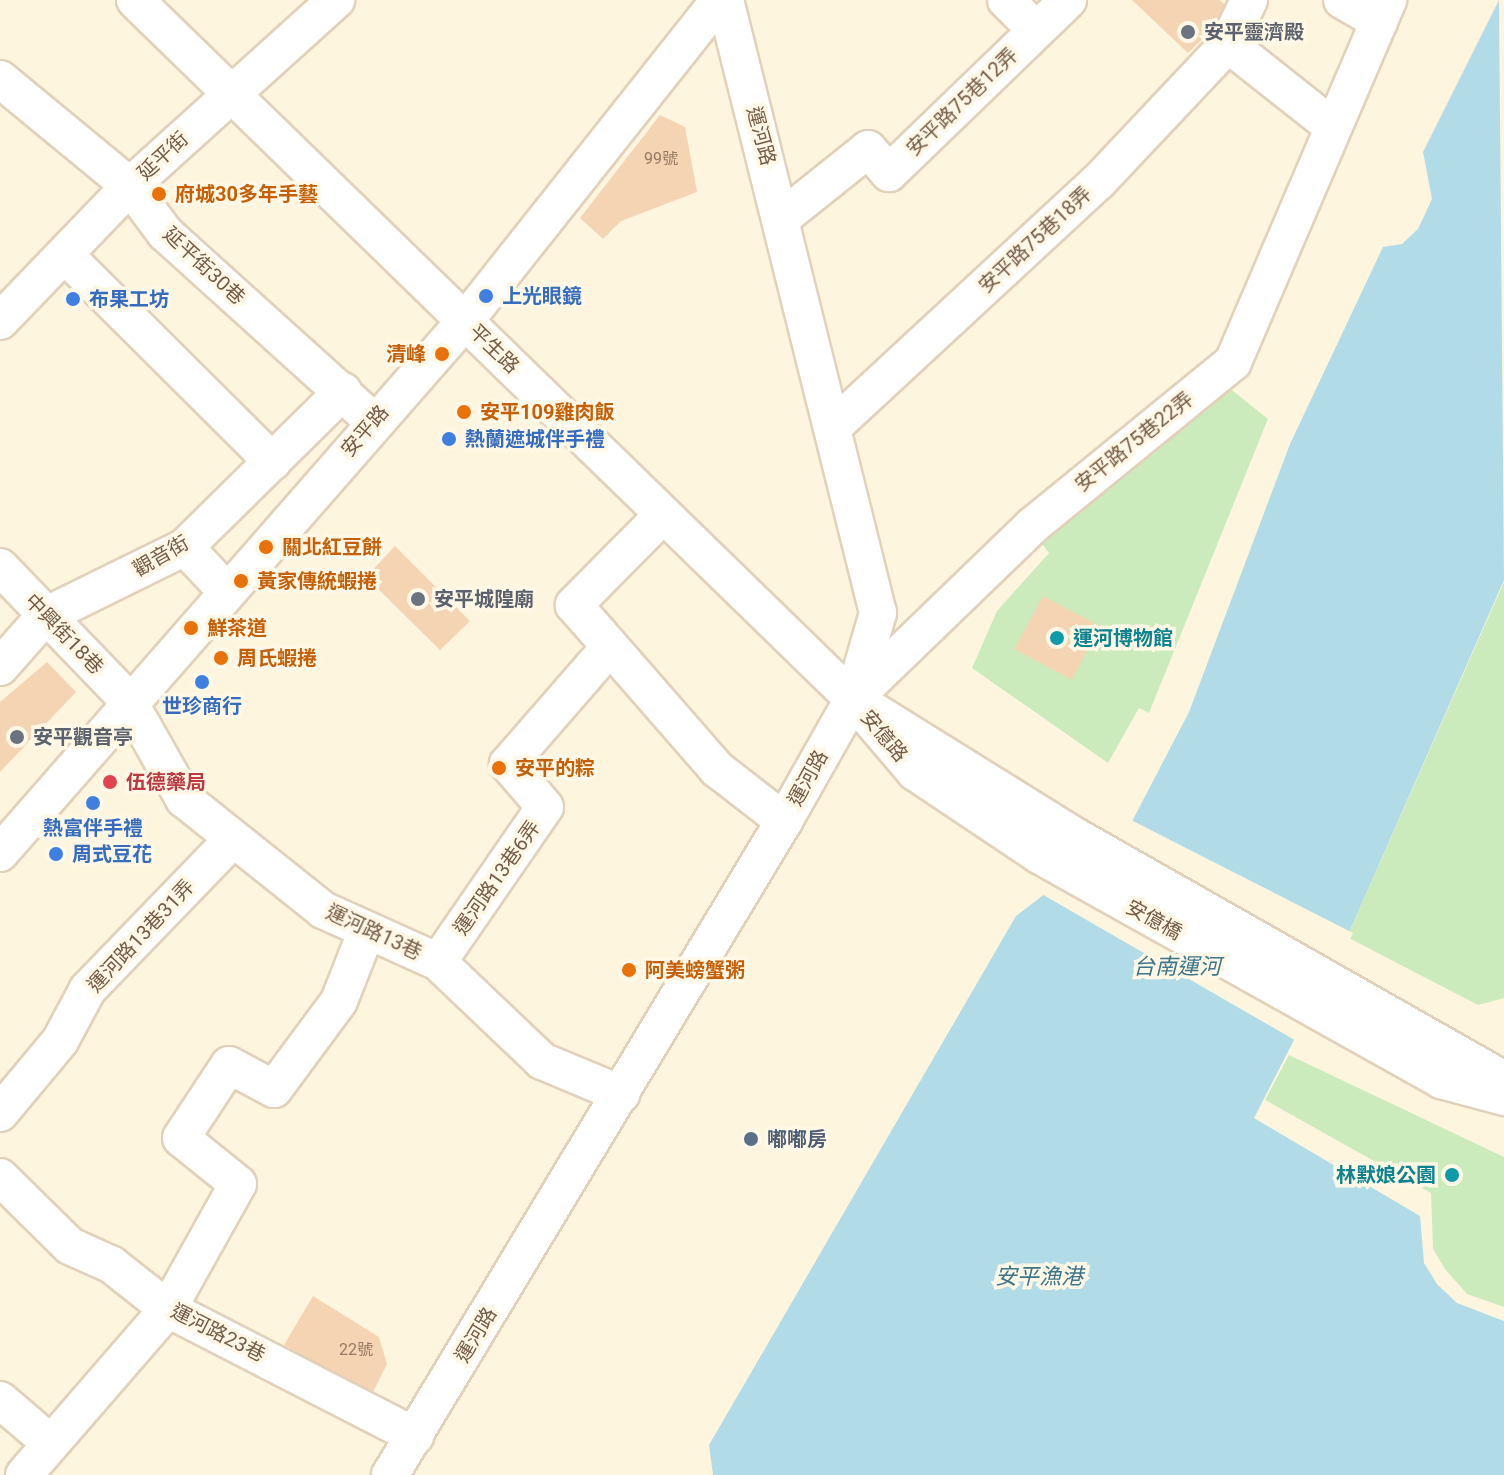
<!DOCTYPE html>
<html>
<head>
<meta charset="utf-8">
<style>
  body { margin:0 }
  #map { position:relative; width:1504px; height:1475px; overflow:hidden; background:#fef5de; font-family:Roboto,"Noto Sans TC",sans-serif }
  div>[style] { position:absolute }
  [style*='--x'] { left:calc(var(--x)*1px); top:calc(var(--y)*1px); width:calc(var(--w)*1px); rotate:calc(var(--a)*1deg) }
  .green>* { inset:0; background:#cbebbd }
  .water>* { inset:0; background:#b2dbe8 }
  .pier>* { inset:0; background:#fef5de }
  .building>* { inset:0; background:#f5d4b4 }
  .roads { filter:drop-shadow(2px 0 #e2d1ba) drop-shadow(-2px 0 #e2d1ba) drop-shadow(0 2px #e2d1ba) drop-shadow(0 -2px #e2d1ba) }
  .minor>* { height:36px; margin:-18px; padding:0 18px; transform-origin:18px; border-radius:18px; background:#fff }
  .dots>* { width:22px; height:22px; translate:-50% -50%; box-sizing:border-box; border:4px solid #fff8e6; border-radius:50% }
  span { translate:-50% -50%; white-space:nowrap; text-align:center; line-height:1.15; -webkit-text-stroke:7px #fff8e6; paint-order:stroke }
  .number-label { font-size:16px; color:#957961 }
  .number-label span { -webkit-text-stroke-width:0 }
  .worship-label { font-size:20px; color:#5b616d; font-weight:700 }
  .left { translate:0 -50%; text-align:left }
  .street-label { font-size:20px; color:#755b45 }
  .food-label { font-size:20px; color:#c56008; font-weight:700 }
  .right { translate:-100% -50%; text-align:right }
  .shop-label { font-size:20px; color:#366cbe; font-weight:700 }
  .culture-label { font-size:20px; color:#0d838f; font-weight:700 }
  .health-label { font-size:20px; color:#be3a42; font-weight:700 }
  .service-label { font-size:20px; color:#4e5e75; font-weight:700 }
  .water-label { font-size:22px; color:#3d768b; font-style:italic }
</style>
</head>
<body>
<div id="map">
  <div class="green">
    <div style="clip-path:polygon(1228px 387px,1268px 419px,1149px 713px,1139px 708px,1108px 763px,972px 668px,997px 611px,1049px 553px,1037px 537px)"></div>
    <div style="clip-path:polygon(1504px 582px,1504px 998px,1478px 1005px,1347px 937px)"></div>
    <div style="clip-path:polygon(1289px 1055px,1504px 1157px,1504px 1307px,1467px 1294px,1445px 1269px,1433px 1249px,1431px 1193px,1265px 1100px)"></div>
  </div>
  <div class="water">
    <div style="clip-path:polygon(1499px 0,1504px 580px,1347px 937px,1254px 1118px,1420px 1216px,1424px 1263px,1437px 1284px,1457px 1303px,1504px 1321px,1504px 1475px,713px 1475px,709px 1445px,1016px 916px,1127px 831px,1189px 712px,1290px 444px,1383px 247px,1402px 244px,1418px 229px,1432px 199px,1423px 152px)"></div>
  </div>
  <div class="pier">
    <div style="clip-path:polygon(1129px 819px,1353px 933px,1298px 1042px,1040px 893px)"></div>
  </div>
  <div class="building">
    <div style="clip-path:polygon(1132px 0,1220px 0,1231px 11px,1188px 53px)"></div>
    <div style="clip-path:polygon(660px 115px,685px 127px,697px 192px,621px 221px,603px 239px,580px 218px)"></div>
    <div style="clip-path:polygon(395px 546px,470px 621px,440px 650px,366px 577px)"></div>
    <div style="clip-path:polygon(1043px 596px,1100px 626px,1072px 680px,1014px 649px)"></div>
    <div style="clip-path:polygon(47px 662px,76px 692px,0 772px,0 702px)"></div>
    <div style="clip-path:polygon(313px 1296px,379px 1337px,387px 1364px,371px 1396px,284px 1345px)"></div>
  </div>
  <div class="roads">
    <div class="minor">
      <div style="--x:135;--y:0;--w:1002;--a:44.23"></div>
      <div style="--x:853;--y:699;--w:96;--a:49.7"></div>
      <div style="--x:915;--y:772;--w:149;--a:33.8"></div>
      <div style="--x:1039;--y:855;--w:461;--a:29.2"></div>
      <div style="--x:1441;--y:1080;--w:65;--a:15.1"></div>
      <div style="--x:1006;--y:0;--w:42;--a:45"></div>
      <div style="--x:1249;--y:0;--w:49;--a:115.5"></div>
      <div style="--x:1228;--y:44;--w:134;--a:38.3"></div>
      <div style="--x:1342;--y:0;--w:43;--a:29.6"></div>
      <div style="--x:0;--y:79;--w:168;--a:39.5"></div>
      <div style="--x:130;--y:186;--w:59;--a:53.3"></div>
      <div style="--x:165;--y:233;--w:280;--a:42.1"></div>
      <div style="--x:782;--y:218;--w:110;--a:-38.7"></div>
      <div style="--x:868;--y:149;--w:32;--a:49"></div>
      <div style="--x:889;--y:173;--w:249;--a:-44"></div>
      <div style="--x:65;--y:255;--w:293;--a:44.9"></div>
      <div style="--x:0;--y:321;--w:187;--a:-46.1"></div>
      <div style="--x:130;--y:186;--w:278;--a:-42.1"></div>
      <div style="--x:833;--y:427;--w:361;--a:-42.8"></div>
      <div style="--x:1098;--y:182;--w:190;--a:-46.7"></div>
      <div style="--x:663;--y:515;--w:127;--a:134.7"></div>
      <div style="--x:574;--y:605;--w:218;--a:48.9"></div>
      <div style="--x:717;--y:769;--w:85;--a:37.8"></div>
      <div style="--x:185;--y:547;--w:62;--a:47"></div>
      <div style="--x:0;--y:567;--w:185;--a:46.1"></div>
      <div style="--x:128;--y:700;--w:114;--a:60.5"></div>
      <div style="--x:184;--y:799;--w:178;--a:38.6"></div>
      <div style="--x:323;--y:910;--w:126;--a:24.3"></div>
      <div style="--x:438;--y:962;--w:144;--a:43.6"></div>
      <div style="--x:542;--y:1061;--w:86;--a:22.7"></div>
      <div style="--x:0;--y:667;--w:68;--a:-48.6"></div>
      <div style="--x:45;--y:616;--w:156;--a:-26.2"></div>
      <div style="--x:185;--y:547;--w:222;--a:-44.6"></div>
      <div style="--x:854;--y:698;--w:248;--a:-44"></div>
      <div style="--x:1032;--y:526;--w:259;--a:-39.2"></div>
      <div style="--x:1233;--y:362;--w:394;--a:-66.8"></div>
      <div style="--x:877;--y:713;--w:231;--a:31.9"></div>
      <div style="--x:1073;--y:835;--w:496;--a:29.6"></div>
      <div style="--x:0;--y:853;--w:707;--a:-48.84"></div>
      <div style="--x:465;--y:321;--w:409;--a:-51.6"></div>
      <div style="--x:438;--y:962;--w:188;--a:-55.4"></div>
      <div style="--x:545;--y:807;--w:57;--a:-130.7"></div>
      <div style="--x:508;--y:764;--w:151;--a:-49"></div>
      <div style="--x:0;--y:1113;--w:94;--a:-50.2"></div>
      <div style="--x:60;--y:1041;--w:59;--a:-61.7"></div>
      <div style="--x:88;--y:989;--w:207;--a:-46"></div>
      <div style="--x:0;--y:1177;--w:98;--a:44.6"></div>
      <div style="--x:70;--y:1246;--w:46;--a:24.3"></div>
      <div style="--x:112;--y:1265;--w:71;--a:38.2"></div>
      <div style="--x:168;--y:1309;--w:278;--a:27.2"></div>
      <div style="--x:0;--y:1400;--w:63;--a:40.5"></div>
      <div style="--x:24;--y:1475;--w:220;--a:-49.1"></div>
      <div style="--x:168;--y:1309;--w:143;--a:-60.8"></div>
      <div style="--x:238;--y:1184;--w:73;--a:-141.1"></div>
      <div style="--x:181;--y:1138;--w:87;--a:-56.7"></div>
      <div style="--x:229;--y:1065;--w:51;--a:28.1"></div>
      <div style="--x:274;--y:1089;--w:109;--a:-53.5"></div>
      <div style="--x:339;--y:1001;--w:76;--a:-68.5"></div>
      <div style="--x:390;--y:1475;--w:764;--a:-58.93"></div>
      <div style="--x:784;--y:821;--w:140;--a:-60.5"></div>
      <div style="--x:853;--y:699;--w:90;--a:-73.8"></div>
      <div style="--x:878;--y:613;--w:632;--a:-104.01"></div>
    </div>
  </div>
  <div class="dots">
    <div style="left:1188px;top:32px;background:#6b7280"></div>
    <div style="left:159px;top:194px;background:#e8710a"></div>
    <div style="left:486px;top:296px;background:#3f7fe0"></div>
    <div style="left:73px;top:299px;background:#3f7fe0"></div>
    <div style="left:442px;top:354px;background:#e8710a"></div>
    <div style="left:464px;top:412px;background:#e8710a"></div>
    <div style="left:449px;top:439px;background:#3f7fe0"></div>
    <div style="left:266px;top:547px;background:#e8710a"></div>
    <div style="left:241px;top:581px;background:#e8710a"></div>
    <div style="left:418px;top:599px;background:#6b7280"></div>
    <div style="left:191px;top:628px;background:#e8710a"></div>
    <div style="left:1057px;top:638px;background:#0f9aa8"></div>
    <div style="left:221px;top:658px;background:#e8710a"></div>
    <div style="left:202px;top:682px;background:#3f7fe0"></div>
    <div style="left:17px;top:737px;background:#6b7280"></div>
    <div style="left:499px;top:768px;background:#e8710a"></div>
    <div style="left:110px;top:782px;background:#e0444e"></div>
    <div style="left:93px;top:803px;background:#3f7fe0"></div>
    <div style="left:56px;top:854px;background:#3f7fe0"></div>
    <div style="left:629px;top:970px;background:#e8710a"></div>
    <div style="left:751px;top:1139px;background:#5c6f8a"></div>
    <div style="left:1452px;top:1175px;background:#0f9aa8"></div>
  </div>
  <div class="number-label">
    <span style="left:661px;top:159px">99號</span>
    <span style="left:356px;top:1350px">22號</span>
  </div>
  <div class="worship-label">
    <span class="left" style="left:1204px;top:32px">安平靈濟殿</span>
    <span class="left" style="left:434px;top:599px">安平城隍廟</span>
    <span class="left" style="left:33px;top:737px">安平觀音亭</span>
  </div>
  <div class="street-label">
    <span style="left:962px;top:102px;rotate:-44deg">安平路75巷12弄</span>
    <span style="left:761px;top:136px;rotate:75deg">運河路</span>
    <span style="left:163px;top:156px;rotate:-43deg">延平街</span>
    <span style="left:1035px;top:240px;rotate:-43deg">安平路75巷18弄</span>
    <span style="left:204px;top:266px;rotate:43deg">延平街30巷</span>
    <span style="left:494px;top:349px;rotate:44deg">平生路</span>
    <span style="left:365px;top:431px;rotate:-49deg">安平路</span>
    <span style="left:1134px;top:442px;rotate:-39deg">安平路75巷22弄</span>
    <span style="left:161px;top:556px;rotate:-30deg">觀音街</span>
    <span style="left:64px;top:634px;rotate:46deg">中興街18巷</span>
    <span style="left:884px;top:736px;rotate:50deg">安億路</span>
    <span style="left:808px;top:778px;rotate:-61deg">運河路</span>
    <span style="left:497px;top:878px;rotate:-55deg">運河路13巷6弄</span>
    <span style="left:1154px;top:920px;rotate:29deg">安億橋</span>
    <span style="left:374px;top:932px;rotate:25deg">運河路13巷</span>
    <span style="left:141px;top:936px;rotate:-47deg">運河路13巷31弄</span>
    <span style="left:218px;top:1333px;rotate:27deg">運河路23巷</span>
    <span style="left:476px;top:1335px;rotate:-59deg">運河路</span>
  </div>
  <div class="food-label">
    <span class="left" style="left:175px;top:194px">府城30多年手藝</span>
    <span class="right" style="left:426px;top:354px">清峰</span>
    <span class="left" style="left:480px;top:412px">安平109雞肉飯</span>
    <span class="left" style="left:282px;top:547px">關北紅豆餅</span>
    <span class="left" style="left:257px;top:581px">黃家傳統蝦捲</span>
    <span class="left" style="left:207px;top:628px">鮮茶道</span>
    <span class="left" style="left:237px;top:658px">周氏蝦捲</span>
    <span class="left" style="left:515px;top:768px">安平的粽</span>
    <span class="left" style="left:645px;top:970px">阿美螃蟹粥</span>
  </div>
  <div class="shop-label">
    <span class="left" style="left:502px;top:296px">上光眼鏡</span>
    <span class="left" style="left:89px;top:299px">布果工坊</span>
    <span class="left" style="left:465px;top:439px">熱蘭遮城伴手禮</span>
    <span style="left:202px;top:706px">世珍商行</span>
    <span style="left:93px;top:828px">熱富伴手禮</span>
    <span class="left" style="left:72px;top:854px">周式豆花</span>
  </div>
  <div class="culture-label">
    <span class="left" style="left:1073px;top:638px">運河博物館</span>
    <span class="right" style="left:1436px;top:1175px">林默娘公園</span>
  </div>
  <div class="health-label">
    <span class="left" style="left:126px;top:782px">伍德藥局</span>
  </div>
  <div class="service-label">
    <span class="left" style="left:767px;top:1139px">嘟嘟房</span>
  </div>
  <div class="water-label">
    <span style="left:1177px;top:967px">台南運河</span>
    <span style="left:1039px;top:1277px">安平漁港</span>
  </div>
</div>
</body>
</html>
